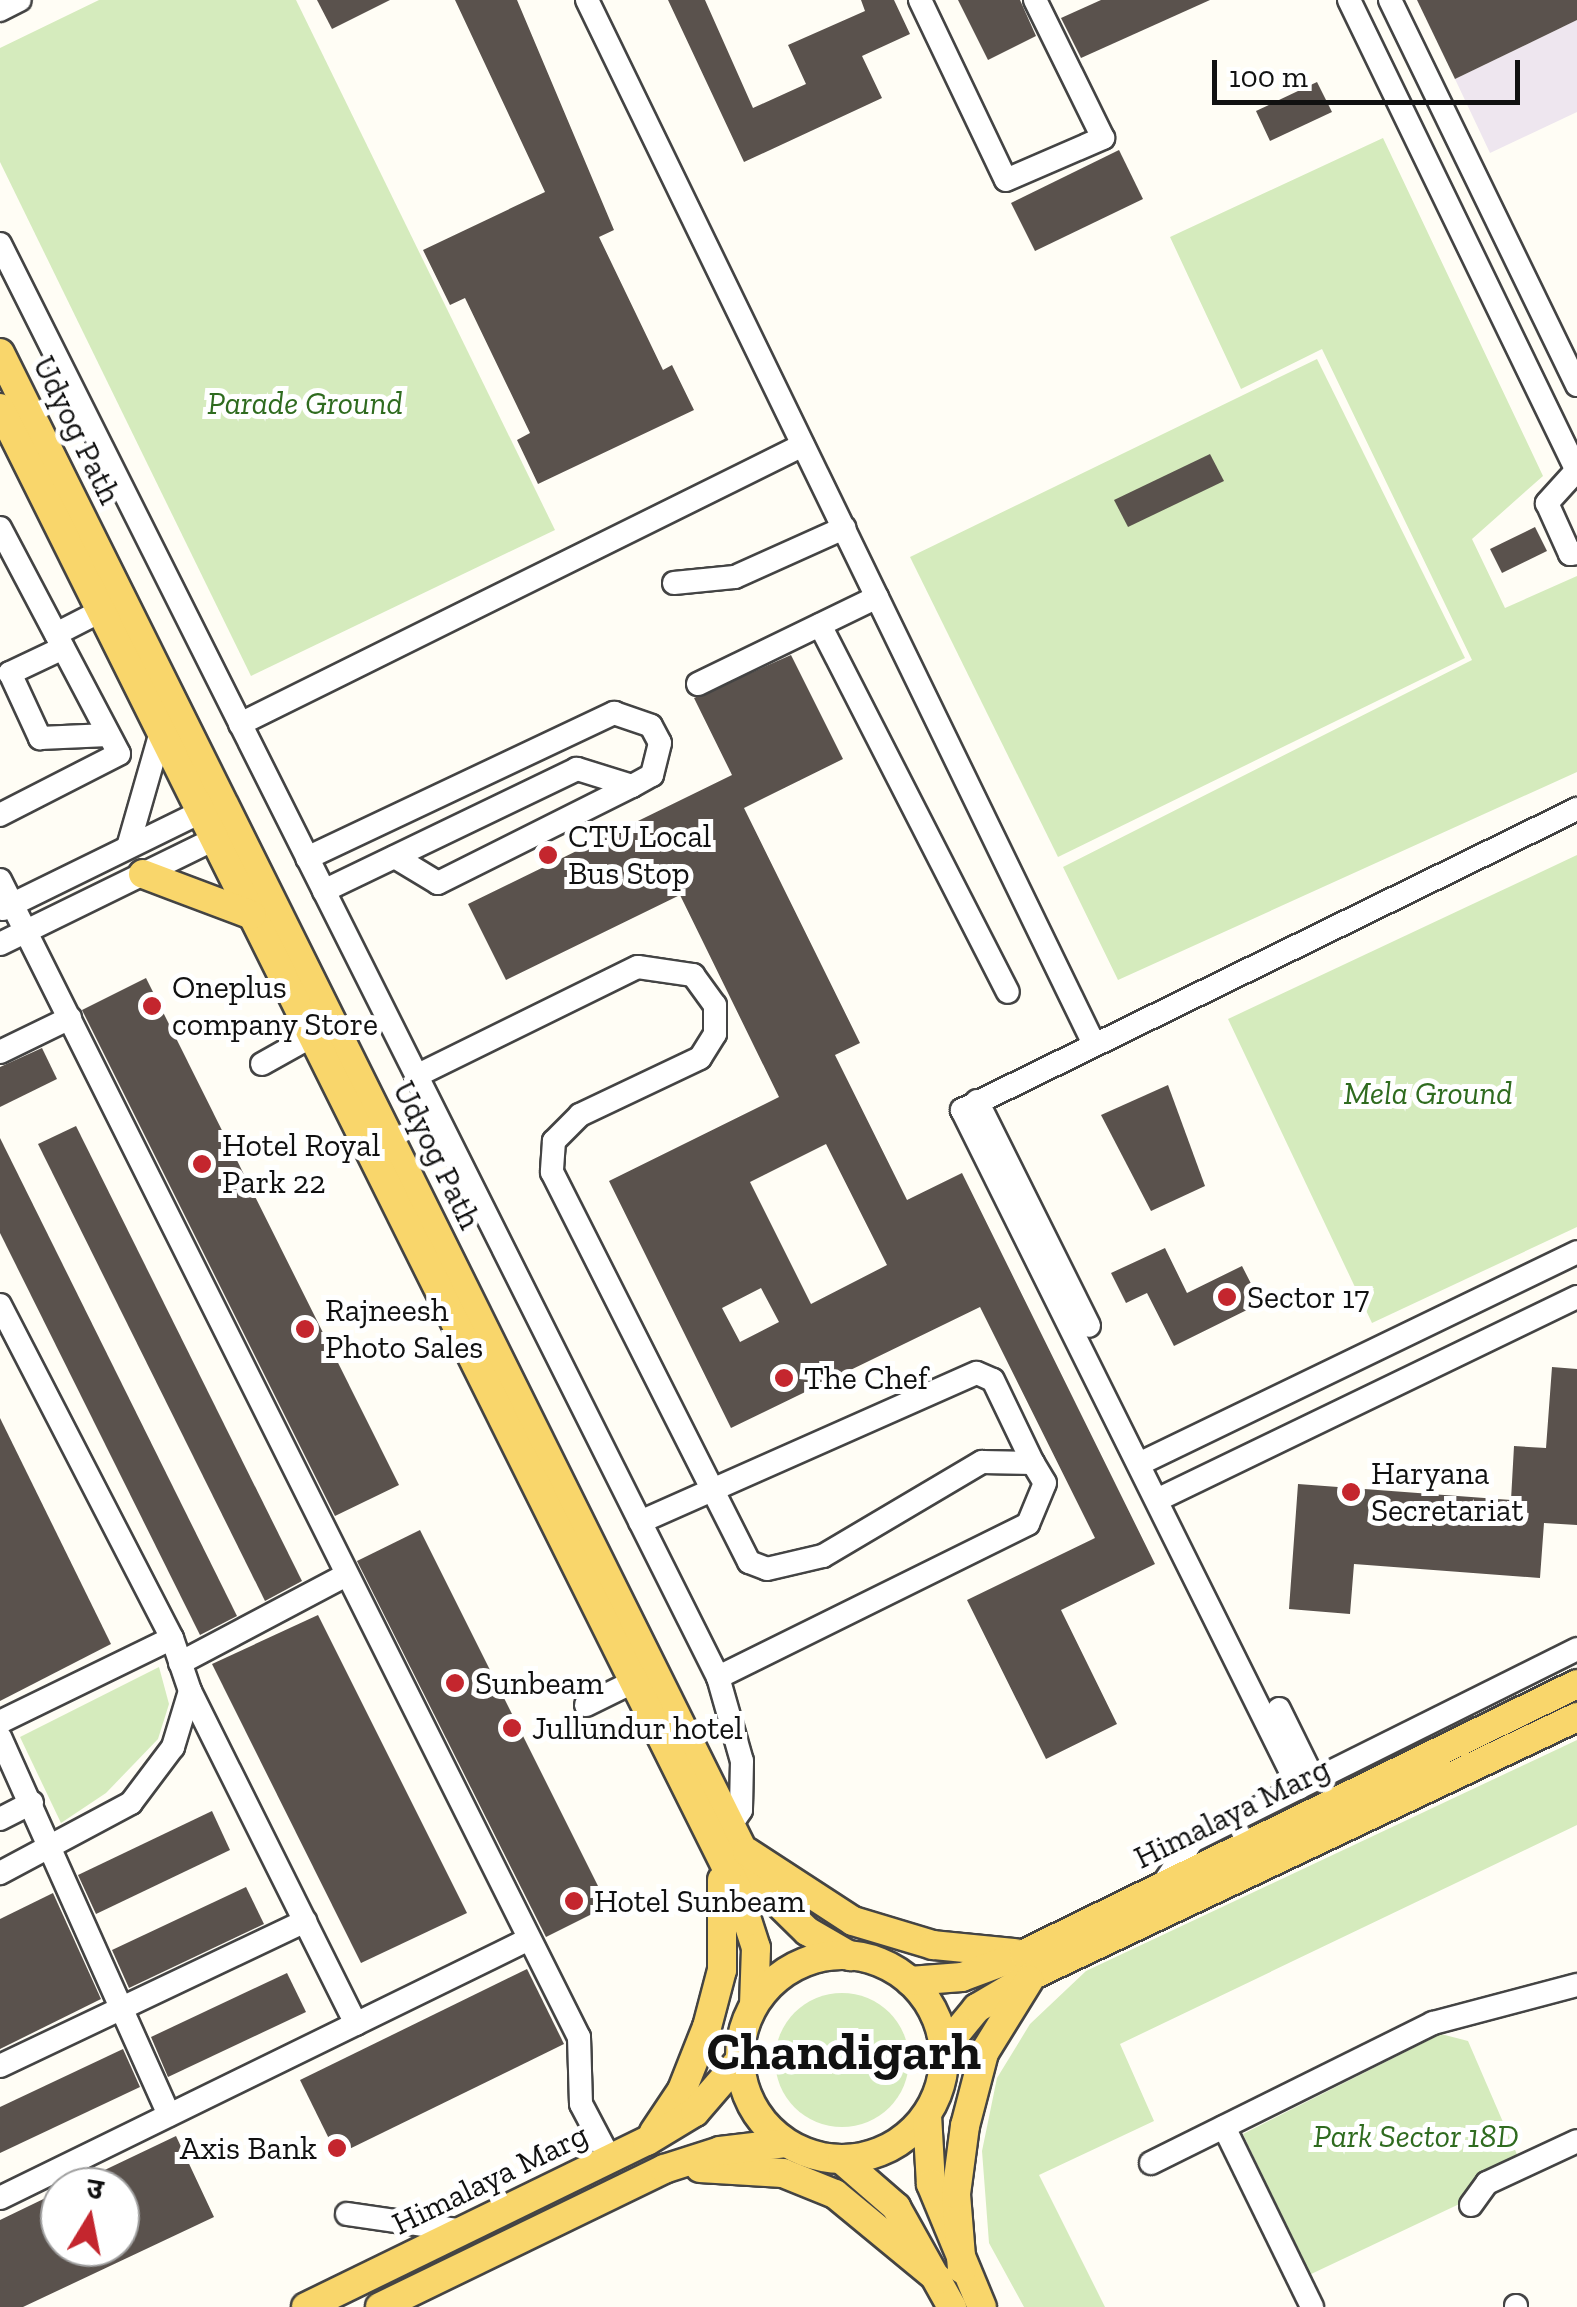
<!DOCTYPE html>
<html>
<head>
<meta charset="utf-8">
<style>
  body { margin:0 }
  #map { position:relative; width:1577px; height:2307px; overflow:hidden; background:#fffdf5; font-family:"Zilla Slab","Noto Sans Devanagari",serif }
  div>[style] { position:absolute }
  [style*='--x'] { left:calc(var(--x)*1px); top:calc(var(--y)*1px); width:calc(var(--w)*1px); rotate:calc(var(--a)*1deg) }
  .industrial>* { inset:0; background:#eee6ef }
  .green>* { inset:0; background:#d5ebbd }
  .round { border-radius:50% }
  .building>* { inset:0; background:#5a524d }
  .roads { filter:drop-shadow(2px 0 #444) drop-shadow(-2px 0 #444) drop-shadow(0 2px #444) drop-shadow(0 -2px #444) }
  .minor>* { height:22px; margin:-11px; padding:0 11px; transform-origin:11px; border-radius:11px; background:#fff }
  .major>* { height:28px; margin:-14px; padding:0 14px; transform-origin:14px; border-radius:14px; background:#f9d66b }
  .major>.ring { margin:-14px; padding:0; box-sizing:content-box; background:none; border:28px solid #f9d66b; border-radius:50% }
  .dots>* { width:28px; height:28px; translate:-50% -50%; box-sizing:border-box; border:5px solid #fff; border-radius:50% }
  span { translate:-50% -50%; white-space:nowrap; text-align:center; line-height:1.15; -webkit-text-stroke:10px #fff; paint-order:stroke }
  .park-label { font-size:32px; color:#2f6b1f; font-style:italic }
  .street-label { font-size:32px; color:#111 }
  .poi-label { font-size:32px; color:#111 }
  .left { translate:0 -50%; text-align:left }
  .right { translate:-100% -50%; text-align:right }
  .town-label { font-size:52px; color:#111; font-weight:700 }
  .north { position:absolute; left:40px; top:2167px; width:100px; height:100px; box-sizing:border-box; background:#fff; border:2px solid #a0a0a0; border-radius:50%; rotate:10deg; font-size:28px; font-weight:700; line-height:40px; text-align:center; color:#111 }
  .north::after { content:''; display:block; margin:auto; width:35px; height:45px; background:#c4262e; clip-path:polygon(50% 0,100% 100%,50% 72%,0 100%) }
  .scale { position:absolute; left:1212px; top:60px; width:308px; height:45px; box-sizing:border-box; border:5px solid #111; border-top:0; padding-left:12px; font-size:30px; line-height:35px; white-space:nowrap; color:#111; -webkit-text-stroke:8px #fff; paint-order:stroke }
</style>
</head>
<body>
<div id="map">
  <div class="industrial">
    <div style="clip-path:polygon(1577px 20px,1577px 112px,1490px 153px,1455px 79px)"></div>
  </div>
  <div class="green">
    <div style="clip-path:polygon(99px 0,296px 0,555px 530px,251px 676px,0 162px,0 48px)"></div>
    <div style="clip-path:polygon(1383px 138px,1543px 476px,1472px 539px,1505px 608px,1577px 576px,1577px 772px,1118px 980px,1063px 867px,1472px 660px,1322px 349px,1241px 389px,1170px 237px)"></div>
    <div style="clip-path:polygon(1317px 359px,1465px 658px,1058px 857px,910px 557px)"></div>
    <div style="clip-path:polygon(1577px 855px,1577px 1227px,1372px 1323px,1228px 1019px)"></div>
    <div style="clip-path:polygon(159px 1667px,169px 1704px,158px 1739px,106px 1793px,61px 1823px,20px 1737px)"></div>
    <div style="clip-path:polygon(1577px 1740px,1577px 1825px,1120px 2044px,1154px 2121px,1039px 2175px,1105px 2307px,1024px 2307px,989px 2243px,982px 2151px,997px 2078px,1030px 2024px,1086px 1971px)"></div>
    <div class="round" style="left:775px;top:1993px;width:134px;height:134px"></div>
    <div style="clip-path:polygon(1441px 2034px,1468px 2041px,1525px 2173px,1309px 2275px,1243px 2134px)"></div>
  </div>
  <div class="building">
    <div style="clip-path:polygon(317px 0,390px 0,332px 29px)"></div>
    <div style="clip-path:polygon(455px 0,517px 0,614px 230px,599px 237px,663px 370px,672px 365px,694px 410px,538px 484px,517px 440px,530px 433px,465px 298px,450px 305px,423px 250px,545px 192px)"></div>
    <div style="clip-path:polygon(668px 0,705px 0,753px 108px,806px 84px,788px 45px,865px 11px,861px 0,894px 0,910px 34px,862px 56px,882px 98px,744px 162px)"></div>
    <div style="clip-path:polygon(958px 0,1020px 0,1036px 36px,988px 60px)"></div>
    <div style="clip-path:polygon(1101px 0,1210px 0,1081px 58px,1061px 18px)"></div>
    <div style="clip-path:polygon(1417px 0,1577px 0,1577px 20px,1455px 79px)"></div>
    <div style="clip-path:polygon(1317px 82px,1332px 112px,1270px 141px,1256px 111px)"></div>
    <div style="clip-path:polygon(1119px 150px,1143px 199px,1035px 251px,1011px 203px)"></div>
    <div style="clip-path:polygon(1210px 454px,1224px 481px,1128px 527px,1114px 500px)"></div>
    <div style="clip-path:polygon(1535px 527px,1547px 551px,1502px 573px,1490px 549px)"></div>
    <div style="clip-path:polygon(evenodd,791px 655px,843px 759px,744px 808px,860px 1043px,835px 1055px,907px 1200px,962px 1173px,1155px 1564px,1061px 1610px,1117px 1724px,1046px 1759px,967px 1600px,1095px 1538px,980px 1307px,731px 1428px,609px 1181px,779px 1097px,680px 895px,506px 980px,468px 904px,732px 775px,694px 698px,791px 655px,826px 1144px,887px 1265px,811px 1304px,750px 1182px,826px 1144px,791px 655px,761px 1288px,779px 1322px,740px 1342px,722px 1308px,761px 1288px)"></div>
    <div style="clip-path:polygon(146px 978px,399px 1485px,335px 1516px,82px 1010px)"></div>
    <div style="clip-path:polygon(42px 1048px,57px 1079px,0 1107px,0 1067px)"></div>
    <div style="clip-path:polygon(1168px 1085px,1205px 1186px,1151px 1211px,1101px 1115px)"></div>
    <div style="clip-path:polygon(76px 1126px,302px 1581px,265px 1601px,38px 1144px)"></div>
    <div style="clip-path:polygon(0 1138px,237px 1616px,200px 1635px,0 1233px)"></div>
    <div style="clip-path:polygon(1165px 1248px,1187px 1293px,1242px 1266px,1261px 1303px,1174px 1346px,1147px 1293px,1126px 1303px,1111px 1273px)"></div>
    <div style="clip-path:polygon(1552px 1367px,1577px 1369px,1577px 1525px,1544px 1523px,1540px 1578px,1354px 1564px,1350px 1614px,1289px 1609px,1298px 1484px,1511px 1500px,1514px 1446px,1546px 1448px)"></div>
    <div style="clip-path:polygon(0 1418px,111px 1644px,0 1701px)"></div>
    <div style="clip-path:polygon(420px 1530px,608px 1906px,546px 1937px,357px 1561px)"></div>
    <div style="clip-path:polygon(318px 1615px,467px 1913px,361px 1963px,212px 1664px)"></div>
    <div style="clip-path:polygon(212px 1811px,230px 1850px,96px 1914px,78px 1875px)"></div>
    <div style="clip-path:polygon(246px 1887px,264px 1924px,129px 1988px,112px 1950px)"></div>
    <div style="clip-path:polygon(53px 1893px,101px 1999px,0 2049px,0 1919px)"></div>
    <div style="clip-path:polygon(527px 1969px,564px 2044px,337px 2155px,300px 2080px)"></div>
    <div style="clip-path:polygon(287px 1973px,306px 2012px,168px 2077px,151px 2037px)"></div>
    <div style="clip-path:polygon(123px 2049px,140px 2087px,0 2153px,0 2107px)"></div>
    <div style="clip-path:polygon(176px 2136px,214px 2217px,23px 2307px,0 2307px,0 2220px,60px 2191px,60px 2247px,120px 2247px,120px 2187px,69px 2187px)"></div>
  </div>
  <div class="roads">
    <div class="minor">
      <div style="--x:587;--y:0;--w:1161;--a:64.1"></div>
      <div style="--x:920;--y:0;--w:199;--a:64.5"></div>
      <div style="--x:1006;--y:180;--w:106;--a:-23.4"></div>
      <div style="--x:1103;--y:138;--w:154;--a:-116.2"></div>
      <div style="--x:1349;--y:0;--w:523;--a:64.17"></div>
      <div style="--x:1390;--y:0;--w:428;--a:64.1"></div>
      <div style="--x:0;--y:10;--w:22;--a:-27"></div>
      <div style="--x:0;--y:244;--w:1603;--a:63.39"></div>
      <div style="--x:718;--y:1677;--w:87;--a:74.1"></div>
      <div style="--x:742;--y:1761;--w:49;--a:91.2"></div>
      <div style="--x:741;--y:1810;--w:18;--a:124"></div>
      <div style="--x:1577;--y:470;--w:45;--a:132.3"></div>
      <div style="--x:1547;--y:503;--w:56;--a:65.7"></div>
      <div style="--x:1570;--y:554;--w:7;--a:-8"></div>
      <div style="--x:0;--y:528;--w:255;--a:62.2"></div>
      <div style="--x:119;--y:754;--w:134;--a:152.9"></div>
      <div style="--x:674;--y:583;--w:61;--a:-5.6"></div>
      <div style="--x:735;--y:577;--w:120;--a:-24.2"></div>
      <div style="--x:820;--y:625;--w:412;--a:62.9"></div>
      <div style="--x:56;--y:634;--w:51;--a:-27.1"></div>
      <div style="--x:63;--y:648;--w:59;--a:154.7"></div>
      <div style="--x:10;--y:673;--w:72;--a:65.2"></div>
      <div style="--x:40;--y:738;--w:68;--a:-2.5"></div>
      <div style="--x:698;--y:684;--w:199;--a:-25.9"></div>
      <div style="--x:240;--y:724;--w:628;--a:-26.36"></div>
      <div style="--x:128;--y:847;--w:120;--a:-74"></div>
      <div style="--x:395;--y:857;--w:50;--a:31.2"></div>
      <div style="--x:438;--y:883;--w:217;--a:-26.6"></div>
      <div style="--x:307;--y:858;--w:340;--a:-25.3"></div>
      <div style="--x:614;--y:713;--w:39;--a:19"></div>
      <div style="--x:651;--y:726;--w:19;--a:62"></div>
      <div style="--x:660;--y:743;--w:33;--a:104"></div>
      <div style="--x:652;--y:775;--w:23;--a:151"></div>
      <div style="--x:632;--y:786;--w:58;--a:-162.8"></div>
      <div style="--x:577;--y:769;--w:281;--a:154.3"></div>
      <div style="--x:0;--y:880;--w:1294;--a:63.42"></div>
      <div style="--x:579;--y:2037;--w:67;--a:88.3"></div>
      <div style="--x:581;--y:2104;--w:62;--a:62.2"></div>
      <div style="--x:3;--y:909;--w:220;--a:-26.1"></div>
      <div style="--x:0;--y:944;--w:238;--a:-26.1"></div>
      <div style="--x:0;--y:1052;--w:78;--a:-25.9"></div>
      <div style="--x:262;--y:1064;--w:57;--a:-29.2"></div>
      <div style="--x:416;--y:1076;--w:247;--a:-26.2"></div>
      <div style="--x:638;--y:967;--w:56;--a:8.3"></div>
      <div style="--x:693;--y:975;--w:37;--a:54"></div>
      <div style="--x:715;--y:1005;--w:29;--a:90"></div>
      <div style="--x:715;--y:1034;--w:28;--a:122"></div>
      <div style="--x:700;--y:1058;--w:133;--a:154.6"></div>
      <div style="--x:580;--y:1115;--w:37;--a:135"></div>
      <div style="--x:554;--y:1141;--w:31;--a:94"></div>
      <div style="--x:552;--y:1172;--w:437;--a:63.2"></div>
      <div style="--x:749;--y:1562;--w:19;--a:21"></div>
      <div style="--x:767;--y:1569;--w:57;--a:-13.1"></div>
      <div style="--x:823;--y:1556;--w:185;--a:-30.6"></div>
      <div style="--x:982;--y:1462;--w:51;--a:1.1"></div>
      <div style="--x:1033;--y:1463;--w:23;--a:59"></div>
      <div style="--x:1045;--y:1483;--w:44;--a:112.5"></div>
      <div style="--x:1028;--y:1524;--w:346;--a:153.7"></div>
      <div style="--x:977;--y:1101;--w:251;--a:63.5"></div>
      <div style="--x:0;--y:1305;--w:375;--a:62.7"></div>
      <div style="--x:172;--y:1638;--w:56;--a:71.2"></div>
      <div style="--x:190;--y:1691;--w:59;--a:106.9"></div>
      <div style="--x:173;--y:1747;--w:70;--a:126.9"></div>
      <div style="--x:131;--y:1803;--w:149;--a:151.9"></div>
      <div style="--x:1141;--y:1463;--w:484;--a:-25.8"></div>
      <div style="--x:1159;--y:1499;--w:464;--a:-25.8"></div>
      <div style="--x:640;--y:1522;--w:368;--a:-23.9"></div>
      <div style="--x:977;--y:1373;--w:17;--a:24"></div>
      <div style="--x:993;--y:1380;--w:92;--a:64.3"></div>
      <div style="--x:180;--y:1663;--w:188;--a:-27.9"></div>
      <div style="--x:190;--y:1691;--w:372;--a:63.5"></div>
      <div style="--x:586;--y:1705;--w:52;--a:-26.1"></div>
      <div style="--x:1279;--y:1709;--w:79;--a:63.8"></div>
      <div style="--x:0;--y:1722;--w:191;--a:-26"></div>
      <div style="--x:0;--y:1737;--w:414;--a:65.9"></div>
      <div style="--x:1299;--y:1788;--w:757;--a:-116.43"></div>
      <div style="--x:962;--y:1110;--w:685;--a:-26.08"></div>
      <div style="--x:0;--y:1819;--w:36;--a:-27"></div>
      <div style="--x:1161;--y:1887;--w:55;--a:-56"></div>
      <div style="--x:1192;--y:1841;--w:430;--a:-26.5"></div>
      <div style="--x:0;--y:2066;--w:338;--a:-25.4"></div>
      <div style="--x:1224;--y:2127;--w:200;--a:63.9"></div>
      <div style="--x:1151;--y:2163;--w:315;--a:-26.4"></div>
      <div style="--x:1433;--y:2023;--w:149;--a:-14.8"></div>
      <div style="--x:0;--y:2198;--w:587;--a:-26.08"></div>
      <div style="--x:1471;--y:2205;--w:27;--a:-54"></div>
      <div style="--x:1487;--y:2183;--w:99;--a:-25"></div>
      <div style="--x:347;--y:2214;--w:117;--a:8.3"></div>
      <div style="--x:1516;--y:2306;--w:1;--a:90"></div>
    </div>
    <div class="major">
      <div style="--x:0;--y:353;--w:1710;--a:63.61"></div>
      <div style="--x:760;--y:1885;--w:66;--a:44.4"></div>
      <div style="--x:807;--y:1931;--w:50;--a:30.2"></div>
      <div style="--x:0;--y:408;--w:1654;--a:63.54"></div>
      <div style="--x:737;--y:1889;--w:62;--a:72.1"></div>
      <div style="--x:756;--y:1948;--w:56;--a:92"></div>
      <div style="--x:143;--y:874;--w:116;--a:20.6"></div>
      <div style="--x:747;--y:1852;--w:126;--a:33.1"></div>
      <div style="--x:853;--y:1921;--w:84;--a:16.7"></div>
      <div style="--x:933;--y:1945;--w:82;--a:5.6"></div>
      <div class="ring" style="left:740px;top:1955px;width:176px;height:176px"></div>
      <div style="--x:910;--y:1981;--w:52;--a:-4.4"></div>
      <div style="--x:962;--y:1977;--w:66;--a:-20.4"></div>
      <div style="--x:1024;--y:1954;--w:615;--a:-26.02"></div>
      <div style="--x:944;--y:2048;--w:52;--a:-50.5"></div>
      <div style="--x:977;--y:2008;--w:65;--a:-30.5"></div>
      <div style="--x:1033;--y:1975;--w:602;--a:-25.37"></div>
      <div style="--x:927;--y:2115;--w:69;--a:86.7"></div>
      <div style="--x:931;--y:2184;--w:133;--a:67.5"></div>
      <div style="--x:654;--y:2132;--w:50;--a:-56.3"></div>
      <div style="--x:682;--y:2090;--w:68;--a:-68.4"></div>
      <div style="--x:707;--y:2027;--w:59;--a:-75.3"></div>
      <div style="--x:722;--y:1970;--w:90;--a:-90"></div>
      <div style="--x:842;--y:2160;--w:72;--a:41"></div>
      <div style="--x:896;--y:2207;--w:115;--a:60.8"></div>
      <div style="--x:700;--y:2168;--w:83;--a:3.4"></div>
      <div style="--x:783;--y:2173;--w:56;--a:22"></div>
      <div style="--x:835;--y:2194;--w:134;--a:39.5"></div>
      <div style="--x:962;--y:2269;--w:75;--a:-94.6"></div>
      <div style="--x:956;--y:2194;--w:69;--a:-82.5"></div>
      <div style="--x:965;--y:2126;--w:75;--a:-75.4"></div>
      <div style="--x:984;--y:2053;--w:86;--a:-58.3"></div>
      <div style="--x:306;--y:2307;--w:379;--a:-26"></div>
      <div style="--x:647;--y:2141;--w:56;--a:-31.1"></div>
      <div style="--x:695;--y:2112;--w:67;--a:-49.2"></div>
      <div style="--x:380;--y:2307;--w:316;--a:-25.9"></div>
      <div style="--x:664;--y:2169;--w:59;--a:-17.8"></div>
      <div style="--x:720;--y:2151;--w:66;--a:-6.9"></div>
    </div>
  </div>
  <div class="dots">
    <div style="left:548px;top:855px;background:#c4262e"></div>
    <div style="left:152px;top:1006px;background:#c4262e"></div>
    <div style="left:202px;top:1164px;background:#c4262e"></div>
    <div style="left:1227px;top:1297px;background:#c4262e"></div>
    <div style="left:305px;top:1329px;background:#c4262e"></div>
    <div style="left:784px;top:1378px;background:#c4262e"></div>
    <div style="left:1351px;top:1492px;background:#c4262e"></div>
    <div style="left:455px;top:1683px;background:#c4262e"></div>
    <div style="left:512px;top:1728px;background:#c4262e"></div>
    <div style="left:574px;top:1901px;background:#c4262e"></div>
    <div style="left:337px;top:2148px;background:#c4262e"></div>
  </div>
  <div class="park-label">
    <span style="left:305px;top:403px">Parade Ground</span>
    <span style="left:1428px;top:1093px">Mela Ground</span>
    <span style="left:1416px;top:2136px">Park Sector 18D</span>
  </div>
  <div class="street-label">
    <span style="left:77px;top:430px;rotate:64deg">Udyog Path</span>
    <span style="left:437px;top:1155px;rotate:64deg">Udyog Path</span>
    <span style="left:1232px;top:1813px;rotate:-26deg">Himalaya Marg</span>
    <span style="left:490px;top:2179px;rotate:-26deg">Himalaya Marg</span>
  </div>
  <div class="poi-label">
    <span class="left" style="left:568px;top:855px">CTU Local<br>Bus Stop</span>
    <span class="left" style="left:172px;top:1006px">Oneplus<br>company Store</span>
    <span class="left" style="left:222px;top:1164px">Hotel Royal<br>Park 22</span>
    <span class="left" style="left:1247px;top:1297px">Sector 17</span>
    <span class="left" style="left:325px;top:1329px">Rajneesh<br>Photo Sales</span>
    <span class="left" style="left:804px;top:1378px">The Chef</span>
    <span class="left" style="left:1371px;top:1492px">Haryana<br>Secretariat</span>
    <span class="left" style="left:475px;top:1683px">Sunbeam</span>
    <span class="left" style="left:532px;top:1728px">Jullundur hotel</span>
    <span class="left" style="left:594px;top:1901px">Hotel Sunbeam</span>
    <span class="right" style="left:317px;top:2148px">Axis Bank</span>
  </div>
  <div class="town-label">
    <span style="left:844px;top:2052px">Chandigarh</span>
  </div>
  <div class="north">उ</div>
  <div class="scale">100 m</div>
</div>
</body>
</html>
